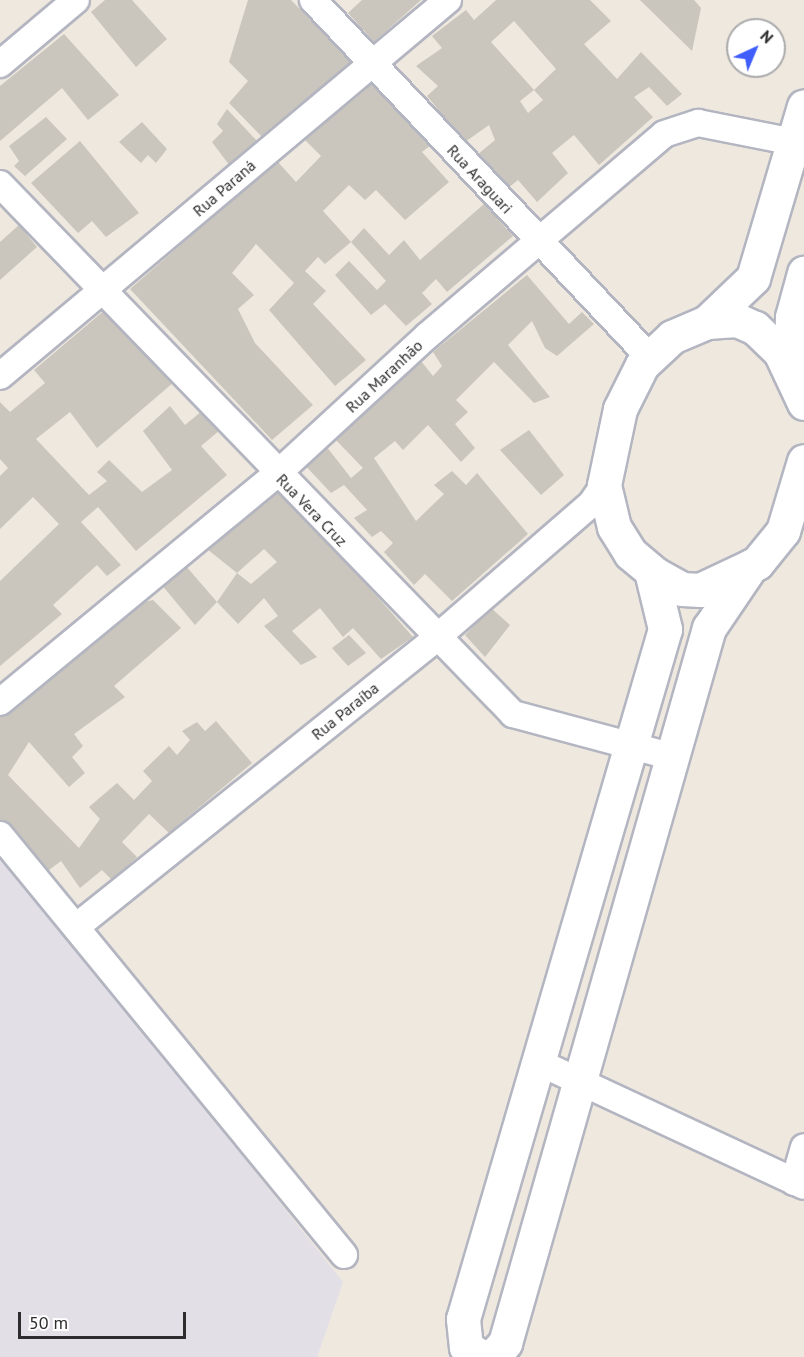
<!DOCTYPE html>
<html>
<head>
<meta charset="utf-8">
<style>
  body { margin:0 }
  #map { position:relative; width:804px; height:1357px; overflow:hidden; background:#eee8df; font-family:"PT Sans",sans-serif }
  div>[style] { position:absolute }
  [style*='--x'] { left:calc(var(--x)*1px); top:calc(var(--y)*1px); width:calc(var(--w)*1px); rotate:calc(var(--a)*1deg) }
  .industrial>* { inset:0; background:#e2dfe7 }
  .building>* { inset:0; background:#cac6bd }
  .roads { filter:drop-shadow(2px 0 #b3b5c0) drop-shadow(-2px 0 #b3b5c0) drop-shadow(0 2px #b3b5c0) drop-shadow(0 -2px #b3b5c0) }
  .street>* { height:26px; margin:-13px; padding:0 13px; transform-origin:13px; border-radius:13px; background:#fff }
  .secondary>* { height:33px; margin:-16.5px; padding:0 16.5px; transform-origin:16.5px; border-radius:16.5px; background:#fff }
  span { translate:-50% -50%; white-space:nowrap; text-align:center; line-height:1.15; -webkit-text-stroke:5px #fff; paint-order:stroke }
  .street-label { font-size:16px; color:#2d2d2d }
  .north { position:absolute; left:726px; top:18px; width:60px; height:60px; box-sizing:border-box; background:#fff; border:2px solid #ababab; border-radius:50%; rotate:44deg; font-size:16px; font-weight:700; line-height:24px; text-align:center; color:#2d2d2d }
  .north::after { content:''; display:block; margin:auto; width:21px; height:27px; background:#3f5efc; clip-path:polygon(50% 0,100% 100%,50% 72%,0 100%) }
  .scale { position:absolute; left:18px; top:1312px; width:168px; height:27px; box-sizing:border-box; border:3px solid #2d2d2d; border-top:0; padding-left:8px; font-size:18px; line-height:21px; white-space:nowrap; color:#2d2d2d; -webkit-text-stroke:4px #fff; paint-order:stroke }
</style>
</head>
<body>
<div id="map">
  <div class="industrial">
    <div style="clip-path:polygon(0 851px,343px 1282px,317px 1357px,0 1357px)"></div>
  </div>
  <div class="building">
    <div style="clip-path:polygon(105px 0,132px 0,167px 39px,136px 67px,91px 12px)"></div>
    <div style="clip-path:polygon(248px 0,291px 0,352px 63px,262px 137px,229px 103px,248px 81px,229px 62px)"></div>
    <div style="clip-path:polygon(362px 0,421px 0,374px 42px,348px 13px)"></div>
    <div style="clip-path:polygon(evenodd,496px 0,590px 0,611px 21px,584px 44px,617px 79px,641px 52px,682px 94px,667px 106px,649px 87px,634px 97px,653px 117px,599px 165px,574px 135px,552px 153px,568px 173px,537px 202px,518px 180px,508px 188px,477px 155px,495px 140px,489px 125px,465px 142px,427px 96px,438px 86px,416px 66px,442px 48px,432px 36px,466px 10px,474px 20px,496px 0,514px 21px,556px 69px,534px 90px,491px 42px,514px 21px,496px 0,534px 90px,543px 100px,528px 113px,520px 101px,534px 90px)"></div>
    <div style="clip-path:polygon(640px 0,694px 0,701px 8px,692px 51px)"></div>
    <div style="clip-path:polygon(64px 34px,119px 95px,88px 120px,62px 88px,0 141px,0 86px)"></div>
    <div style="clip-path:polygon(373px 77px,432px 144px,422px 152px,449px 182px,405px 220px,376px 190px,365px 200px,349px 185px,323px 211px,351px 242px,325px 264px,318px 257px,305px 271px,326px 291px,313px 304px,366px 360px,335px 386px,269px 310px,294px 283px,256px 244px,232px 273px,254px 295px,238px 309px,255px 343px,313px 405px,272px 440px,130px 289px,277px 161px,296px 182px,321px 156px,303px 138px)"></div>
    <div style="clip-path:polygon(227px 109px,257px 141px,230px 166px,212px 142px,223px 131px,217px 124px)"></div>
    <div style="clip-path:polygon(46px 117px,67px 139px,25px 176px,14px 166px,19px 161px,9px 146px)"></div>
    <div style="clip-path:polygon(142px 122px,167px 149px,156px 163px,148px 155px,141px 163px,119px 142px)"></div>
    <div style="clip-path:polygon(80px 141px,139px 213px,106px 237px,92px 221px,78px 233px,31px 183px)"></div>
    <div style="clip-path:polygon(484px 204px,513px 236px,447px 292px,436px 279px,422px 293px,432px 304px,406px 326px,385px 304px,371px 315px,335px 275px,349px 261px,377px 290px,386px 281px,351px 242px,364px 228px,389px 255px,404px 240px,420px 260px)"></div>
    <div style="clip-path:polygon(19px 225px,37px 247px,0 280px,0 242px)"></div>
    <div style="clip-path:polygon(527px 275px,569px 324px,582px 312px,594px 324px,557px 356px,545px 348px,532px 321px,508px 345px,550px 397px,534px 403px,494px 362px,456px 400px,468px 412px,455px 424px,475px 448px,461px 462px,428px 425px,403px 450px,395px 441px,374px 458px,416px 521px,444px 494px,434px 485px,452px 471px,466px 485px,477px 473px,528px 534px,452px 601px,425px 574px,414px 585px,384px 552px,393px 543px,381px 531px,372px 537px,354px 518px,367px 510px,344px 485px,331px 493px,302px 462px,326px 446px,351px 478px,363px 468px,332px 436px,421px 361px,433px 376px,442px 366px,433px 352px)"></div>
    <div style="clip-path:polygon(106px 309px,174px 382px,97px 448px,70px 412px,36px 439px,89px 495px,107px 481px,97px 472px,109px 460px,142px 492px,172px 470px,143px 431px,170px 406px,185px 425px,202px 411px,220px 430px,201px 446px,227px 475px,136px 551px,98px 507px,81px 522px,121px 565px,107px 576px,97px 565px,53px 605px,62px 614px,0 666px,0 581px,59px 524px,33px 497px,0 529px,0 476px,8px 468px,0 459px,0 402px,10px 412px,45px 383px,34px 370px)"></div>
    <div style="clip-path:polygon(529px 430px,564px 475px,541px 495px,500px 450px)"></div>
    <div style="clip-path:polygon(279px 490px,303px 513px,413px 637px,381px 659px,353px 628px,343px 637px,320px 608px,292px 631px,317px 657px,301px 665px,264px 626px,278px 616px,264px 598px,238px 624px,217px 602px,237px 573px,251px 584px,277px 562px,264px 549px,237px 573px,207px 549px)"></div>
    <div style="clip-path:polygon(185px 565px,217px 602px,195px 625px,161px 584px)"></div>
    <div style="clip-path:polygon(153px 600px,181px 628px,114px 686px,125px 697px,74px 734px,83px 746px,72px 757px,85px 773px,69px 787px,29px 742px,8px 775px,79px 848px,100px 819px,89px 807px,117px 783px,134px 800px,152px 781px,143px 771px,169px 746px,177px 755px,190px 740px,182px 731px,197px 722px,205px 731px,216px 721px,252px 763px,169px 833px,149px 814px,122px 842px,137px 857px,113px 881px,102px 870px,80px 888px,61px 861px,45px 873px,0 820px,0 716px,135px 604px)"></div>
    <div style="clip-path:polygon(491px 608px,510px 625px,485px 657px,465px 635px)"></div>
    <div style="clip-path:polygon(349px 635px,366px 653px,348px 666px,332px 648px)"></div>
  </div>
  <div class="roads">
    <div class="street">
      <div style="--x:313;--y:0;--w:489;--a:46.7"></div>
      <div style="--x:0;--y:64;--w:99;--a:-40.1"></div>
      <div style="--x:0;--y:184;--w:738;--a:45.93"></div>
      <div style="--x:513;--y:714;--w:166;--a:15"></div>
      <div style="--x:0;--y:376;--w:585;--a:-40.01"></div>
      <div style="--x:0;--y:702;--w:360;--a:-39.5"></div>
      <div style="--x:278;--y:473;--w:202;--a:-42.6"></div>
      <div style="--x:427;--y:336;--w:311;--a:-40.4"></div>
      <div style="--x:664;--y:134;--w:36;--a:-18"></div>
      <div style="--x:698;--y:123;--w:98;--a:11.2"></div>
      <div style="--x:0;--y:835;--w:543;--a:50.68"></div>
      <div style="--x:76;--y:927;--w:460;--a:-38.7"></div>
      <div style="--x:435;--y:639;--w:206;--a:-40.9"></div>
      <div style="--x:591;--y:504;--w:23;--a:-56"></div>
      <div style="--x:538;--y:1062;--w:293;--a:25"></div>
      <div style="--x:794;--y:1182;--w:36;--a:-74"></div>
    </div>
    <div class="secondary">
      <div style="--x:707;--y:322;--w:64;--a:-43.7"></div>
      <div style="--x:753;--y:278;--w:179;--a:-73.5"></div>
      <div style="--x:791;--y:372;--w:55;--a:-89"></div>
      <div style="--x:792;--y:317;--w:46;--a:-74.7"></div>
      <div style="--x:804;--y:403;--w:56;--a:-115.2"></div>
      <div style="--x:780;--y:352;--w:35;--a:-136"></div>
      <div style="--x:755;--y:328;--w:20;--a:-156"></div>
      <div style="--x:737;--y:320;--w:30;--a:176"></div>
      <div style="--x:707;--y:322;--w:38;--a:157"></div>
      <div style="--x:672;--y:337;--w:41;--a:137"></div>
      <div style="--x:642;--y:365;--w:49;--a:116.6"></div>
      <div style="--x:620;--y:409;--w:78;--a:101.9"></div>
      <div style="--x:604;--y:485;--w:43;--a:76.6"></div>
      <div style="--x:614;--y:527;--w:31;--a:58"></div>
      <div style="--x:630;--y:553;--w:33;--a:40"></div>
      <div style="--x:655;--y:574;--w:31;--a:29"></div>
      <div style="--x:682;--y:589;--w:18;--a:3"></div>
      <div style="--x:700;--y:590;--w:63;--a:-25.3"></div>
      <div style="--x:757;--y:563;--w:41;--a:-50.9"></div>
      <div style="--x:783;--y:531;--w:73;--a:-73.3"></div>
      <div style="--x:651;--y:571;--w:60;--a:76.4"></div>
      <div style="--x:665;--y:629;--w:719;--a:106.32"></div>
      <div style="--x:463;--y:1319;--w:28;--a:84"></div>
      <div style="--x:466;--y:1347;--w:17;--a:33"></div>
      <div style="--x:480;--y:1356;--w:13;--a:0"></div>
      <div style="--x:493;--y:1356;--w:18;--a:-47"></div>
      <div style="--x:505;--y:1343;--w:744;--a:-74.08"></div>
      <div style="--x:709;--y:628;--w:75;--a:-55.9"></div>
    </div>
  </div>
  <div class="street-label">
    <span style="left:480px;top:179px;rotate:47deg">Rua Araguari</span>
    <span style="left:224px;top:188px;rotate:-41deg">Rua Paraná</span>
    <span style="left:384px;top:376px;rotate:-43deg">Rua Maranhão</span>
    <span style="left:312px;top:510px;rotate:46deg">Rua Vera Cruz</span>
    <span style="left:345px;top:711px;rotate:-39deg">Rua Paraíba</span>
  </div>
  <div class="north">N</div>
  <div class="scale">50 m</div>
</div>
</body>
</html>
